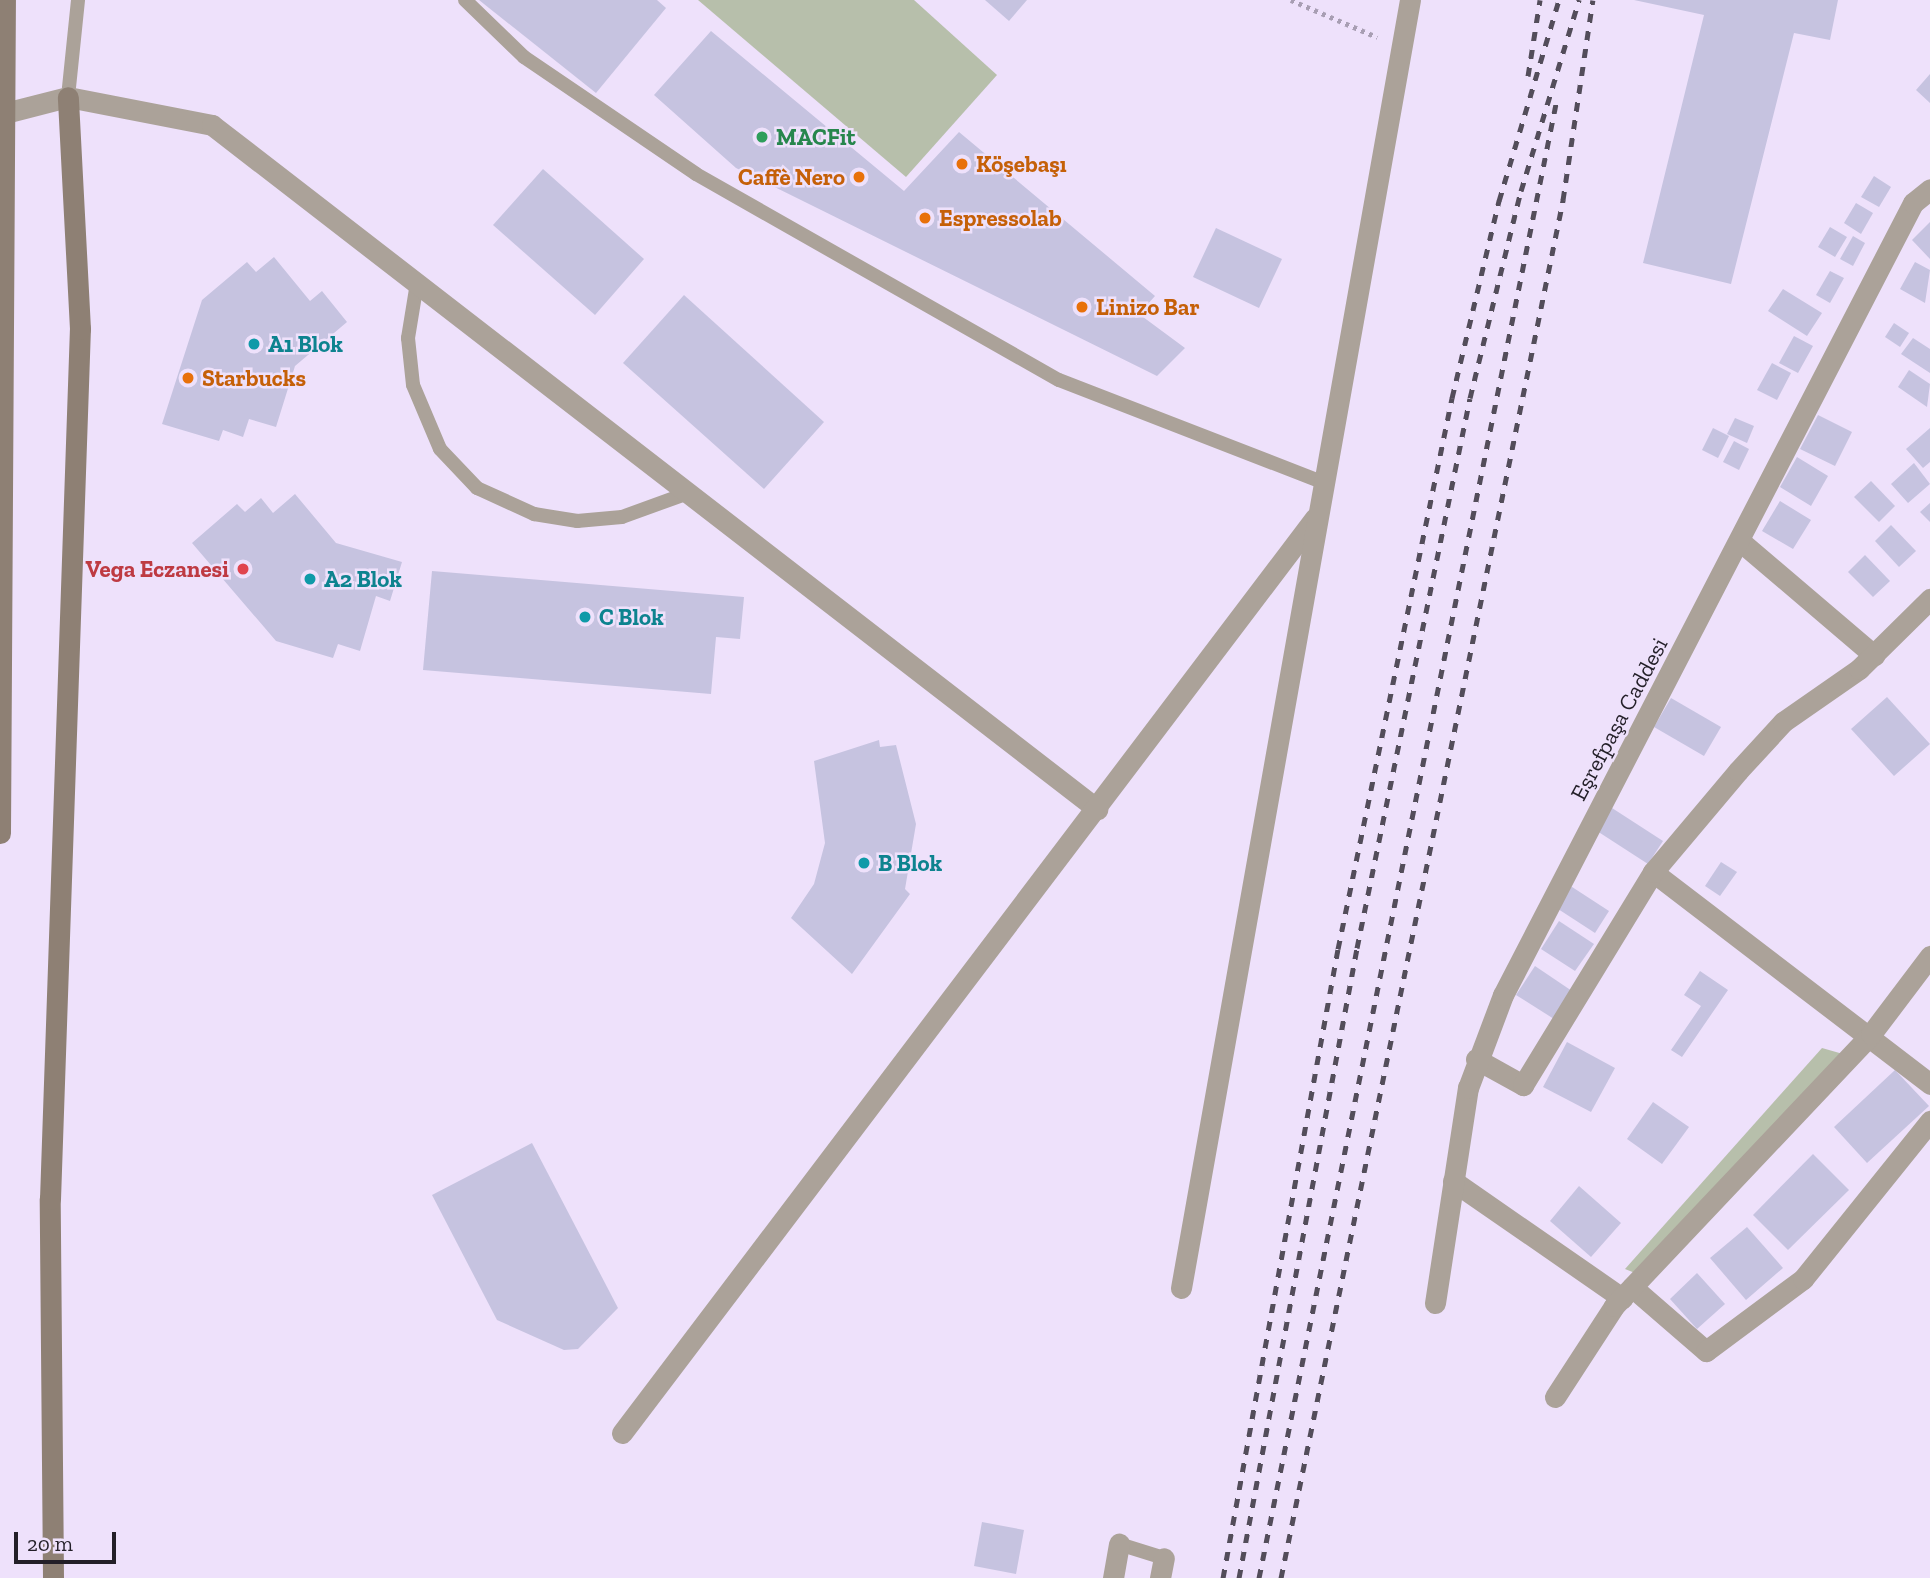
<!DOCTYPE html>
<html>
<head>
<meta charset="utf-8">
<style>
  body { margin:0 }
  #map { position:relative; width:1930px; height:1578px; overflow:hidden; background:#eee1fb; font-family:"Zilla Slab",serif }
  div>[style] { position:absolute }
  [style*='--x'] { left:calc(var(--x)*1px); top:calc(var(--y)*1px); width:calc(var(--w)*1px); rotate:calc(var(--a)*1deg) }
  .green>* { inset:0; background:#b7bfab }
  .building>* { inset:0; background:#c6c3e0 }
  .path>* { height:4.5px; margin-top:-2.25px; transform-origin:0; background:repeating-linear-gradient(90deg,#a89eb3 0 3.5px,transparent 0 8.5px) }
  .service>* { height:14px; margin:-7px; padding:0 7px; transform-origin:7px; border-radius:7px; background:#aba299 }
  .minor>* { height:21px; margin:-10.5px; padding:0 10.5px; transform-origin:10.5px; border-radius:10.5px; background:#aba299 }
  .tertiary>* { height:21px; margin:-10.5px; padding:0 10.5px; transform-origin:10.5px; border-radius:10.5px; background:#aba299 }
  .secondary>* { height:21px; margin:-10.5px; padding:0 10.5px; transform-origin:10.5px; border-radius:10.5px; background:#8e8074 }
  .rail>* { height:5px; margin-top:-2.5px; transform-origin:0; background:repeating-linear-gradient(90deg,#534d5a 0 9px,transparent 0 18px) }
  .dots>* { width:19px; height:19px; translate:-50% -50%; box-sizing:border-box; border:4px solid #eee1fb; border-radius:50% }
  span { translate:-50% -50%; white-space:nowrap; text-align:center; line-height:1.15; -webkit-text-stroke:5px #eee1fb; paint-order:stroke }
  .leisure-label { font-size:23px; color:#27864d; font-weight:700 }
  .left { translate:0 -50%; text-align:left }
  .food-label { font-size:23px; color:#c56008; font-weight:700 }
  .right { translate:-100% -50%; text-align:right }
  .culture-label { font-size:23px; color:#0d838f; font-weight:700 }
  .health-label { font-size:23px; color:#be3a42; font-weight:700 }
  .street-label { font-size:23px; color:#231f28 }
  .scale { position:absolute; left:14px; top:1532px; width:102px; height:32px; box-sizing:border-box; border:4px solid #231f28; border-top:0; padding-left:9px; font-size:21px; line-height:24px; white-space:nowrap; color:#231f28; -webkit-text-stroke:5px #eee1fb; paint-order:stroke }
</style>
</head>
<body>
<div id="map">
  <div class="green">
    <div style="clip-path:polygon(698px 0,914px 0,997px 75px,906px 177px)"></div>
    <div style="clip-path:polygon(1822px 1048px,1843px 1054px,1635px 1273px,1625px 1269px)"></div>
  </div>
  <div class="building">
    <div style="clip-path:polygon(479px 0,657px 0,666px 8px,596px 93px)"></div>
    <div style="clip-path:polygon(985px 0,1027px 0,1009px 21px)"></div>
    <div style="clip-path:polygon(1634px 0,1838px 0,1830px 40px,1794px 33px,1731px 284px,1643px 263px,1704px 15px)"></div>
    <div style="clip-path:polygon(711px 31px,904px 191px,959px 132px,1155px 296px,1139px 314px,1185px 348px,1157px 376px,736px 168px,654px 95px)"></div>
    <div style="clip-path:polygon(1930px 74px,1930px 103px,1916px 90px)"></div>
    <div style="clip-path:polygon(543px 169px,644px 259px,595px 315px,493px 225px)"></div>
    <div style="clip-path:polygon(1874px 176px,1891px 187px,1879px 207px,1861px 197px)"></div>
    <div style="clip-path:polygon(1856px 203px,1873px 213px,1861px 234px,1844px 223px)"></div>
    <div style="clip-path:polygon(1930px 222px,1930px 259px,1912px 240px)"></div>
    <div style="clip-path:polygon(1830px 227px,1847px 237px,1835px 257px,1818px 247px)"></div>
    <div style="clip-path:polygon(1216px 228px,1282px 259px,1259px 308px,1193px 277px)"></div>
    <div style="clip-path:polygon(1853px 236px,1865px 243px,1853px 266px,1840px 259px)"></div>
    <div style="clip-path:polygon(274px 257px,310px 301px,322px 291px,347px 322px,295px 366px,276px 427px,249px 419px,243px 437px,223px 430px,219px 441px,162px 424px,202px 300px,247px 262px,256px 272px)"></div>
    <div style="clip-path:polygon(1915px 262px,1930px 270px,1925px 303px,1900px 289px)"></div>
    <div style="clip-path:polygon(1830px 271px,1844px 278px,1830px 303px,1816px 295px)"></div>
    <div style="clip-path:polygon(1783px 289px,1822px 313px,1807px 336px,1768px 311px)"></div>
    <div style="clip-path:polygon(684px 295px,824px 422px,764px 489px,623px 363px)"></div>
    <div style="clip-path:polygon(1894px 323px,1909px 333px,1900px 347px,1885px 337px)"></div>
    <div style="clip-path:polygon(1794px 336px,1813px 346px,1798px 373px,1779px 363px)"></div>
    <div style="clip-path:polygon(1913px 338px,1930px 349px,1930px 373px,1901px 354px)"></div>
    <div style="clip-path:polygon(1772px 363px,1791px 373px,1777px 400px,1757px 390px)"></div>
    <div style="clip-path:polygon(1909px 370px,1930px 384px,1927px 407px,1898px 387px)"></div>
    <div style="clip-path:polygon(1818px 415px,1852px 432px,1835px 466px,1800px 449px)"></div>
    <div style="clip-path:polygon(1735px 418px,1754px 426px,1747px 443px,1727px 434px)"></div>
    <div style="clip-path:polygon(1713px 428px,1729px 436px,1718px 458px,1702px 450px)"></div>
    <div style="clip-path:polygon(1930px 428px,1930px 462px,1923px 468px,1906px 449px)"></div>
    <div style="clip-path:polygon(1734px 441px,1749px 449px,1739px 470px,1723px 462px)"></div>
    <div style="clip-path:polygon(1797px 457px,1828px 476px,1811px 506px,1780px 487px)"></div>
    <div style="clip-path:polygon(1914px 463px,1930px 484px,1908px 503px,1891px 484px)"></div>
    <div style="clip-path:polygon(1871px 481px,1895px 506px,1879px 522px,1854px 497px)"></div>
    <div style="clip-path:polygon(295px 494px,336px 543px,402px 562px,390px 601px,376px 596px,360px 651px,338px 644px,333px 658px,276px 641px,192px 543px,237px 504px,245px 512px,261px 498px,273px 513px)"></div>
    <div style="clip-path:polygon(1780px 501px,1811px 520px,1793px 549px,1762px 531px)"></div>
    <div style="clip-path:polygon(1930px 503px,1930px 522px,1920px 512px)"></div>
    <div style="clip-path:polygon(1891px 525px,1916px 551px,1899px 567px,1875px 541px)"></div>
    <div style="clip-path:polygon(1865px 555px,1890px 581px,1873px 597px,1848px 572px)"></div>
    <div style="clip-path:polygon(432px 571px,744px 597px,740px 639px,716px 637px,711px 694px,423px 670px)"></div>
    <div style="clip-path:polygon(1887px 697px,1930px 744px,1894px 776px,1851px 729px)"></div>
    <div style="clip-path:polygon(1671px 698px,1721px 727px,1704px 756px,1654px 727px)"></div>
    <div style="clip-path:polygon(879px 740px,880px 747px,896px 745px,916px 824px,905px 889px,910px 894px,852px 974px,791px 918px,814px 884px,825px 843px,814px 761px)"></div>
    <div style="clip-path:polygon(1612px 808px,1663px 841px,1648px 864px,1597px 831px)"></div>
    <div style="clip-path:polygon(1721px 862px,1737px 872px,1720px 896px,1705px 886px)"></div>
    <div style="clip-path:polygon(1569px 885px,1609px 911px,1595px 933px,1555px 907px)"></div>
    <div style="clip-path:polygon(1559px 921px,1594px 944px,1575px 971px,1541px 949px)"></div>
    <div style="clip-path:polygon(1535px 966px,1572px 991px,1554px 1019px,1516px 995px)"></div>
    <div style="clip-path:polygon(1700px 971px,1728px 990px,1682px 1057px,1671px 1050px,1701px 1006px,1684px 995px)"></div>
    <div style="clip-path:polygon(1567px 1042px,1615px 1068px,1591px 1112px,1543px 1087px)"></div>
    <div style="clip-path:polygon(1895px 1070px,1929px 1106px,1867px 1163px,1834px 1127px)"></div>
    <div style="clip-path:polygon(1653px 1102px,1689px 1127px,1662px 1164px,1627px 1139px)"></div>
    <div style="clip-path:polygon(532px 1143px,618px 1308px,578px 1349px,564px 1350px,497px 1320px,432px 1195px)"></div>
    <div style="clip-path:polygon(1813px 1154px,1849px 1190px,1788px 1250px,1753px 1215px)"></div>
    <div style="clip-path:polygon(1579px 1186px,1621px 1223px,1591px 1257px,1550px 1221px)"></div>
    <div style="clip-path:polygon(1747px 1227px,1783px 1268px,1746px 1300px,1710px 1258px)"></div>
    <div style="clip-path:polygon(1697px 1273px,1725px 1304px,1697px 1329px,1670px 1299px)"></div>
    <div style="clip-path:polygon(982px 1522px,1024px 1530px,1016px 1574px,974px 1566px)"></div>
  </div>
  <div class="path">
    <div style="--x:1291;--y:0;--w:94;--a:23.3"></div>
  </div>
  <div class="service">
    <div style="--x:465;--y:0;--w:82;--a:44"></div>
    <div style="--x:524;--y:57;--w:208;--a:34.2"></div>
    <div style="--x:696;--y:174;--w:417;--a:29.6"></div>
    <div style="--x:1059;--y:380;--w:282;--a:21.2"></div>
    <div style="--x:68;--y:97;--w:98;--a:-84.1"></div>
    <div style="--x:417;--y:283;--w:56;--a:99.3"></div>
    <div style="--x:408;--y:338;--w:47;--a:83.9"></div>
    <div style="--x:413;--y:385;--w:69;--a:67.1"></div>
    <div style="--x:440;--y:449;--w:54;--a:46.5"></div>
    <div style="--x:477;--y:488;--w:63;--a:24.5"></div>
    <div style="--x:534;--y:514;--w:44;--a:9.2"></div>
    <div style="--x:577;--y:521;--w:45;--a:-5.1"></div>
    <div style="--x:622;--y:517;--w:70;--a:-20"></div>
    <div style="--x:1119;--y:1544;--w:47;--a:17.3"></div>
  </div>
  <div class="minor">
    <div style="--x:5;--y:113;--w:65;--a:-14.3"></div>
    <div style="--x:68;--y:97;--w:147;--a:11"></div>
    <div style="--x:212;--y:125;--w:1119;--a:37.7"></div>
    <div style="--x:1741;--y:542;--w:175;--a:40.4"></div>
    <div style="--x:1653;--y:872;--w:349;--a:37.4"></div>
    <div style="--x:1476;--y:1059;--w:54;--a:29"></div>
    <div style="--x:1523;--y:1085;--w:250;--a:-58.6"></div>
    <div style="--x:1653;--y:872;--w:132;--a:-49.9"></div>
    <div style="--x:1738;--y:771;--w:67;--a:-47.4"></div>
    <div style="--x:1783;--y:722;--w:93;--a:-34.9"></div>
    <div style="--x:1859;--y:669;--w:100;--a:-44.6"></div>
    <div style="--x:1453;--y:1181;--w:206;--a:34.7"></div>
    <div style="--x:1632;--y:1287;--w:98;--a:40.9"></div>
    <div style="--x:1706;--y:1351;--w:121;--a:-36.6"></div>
    <div style="--x:1803;--y:1279;--w:203;--a:-51.2"></div>
    <div style="--x:1435;--y:1303;--w:218;--a:-81.3"></div>
    <div style="--x:1468;--y:1088;--w:99;--a:-69.4"></div>
    <div style="--x:1503;--y:995;--w:892;--a:-62.63"></div>
    <div style="--x:1913;--y:203;--w:22;--a:-39"></div>
    <div style="--x:1555;--y:1397;--w:108;--a:-57"></div>
    <div style="--x:1614;--y:1306;--w:374;--a:-46.6"></div>
    <div style="--x:1871;--y:1034;--w:98;--a:-52.9"></div>
    <div style="--x:622;--y:1433;--w:1148;--a:-52.86"></div>
  </div>
  <div class="tertiary">
    <div style="--x:1181;--y:1288;--w:1308;--a:-79.92"></div>
    <div style="--x:1113;--y:1578;--w:35;--a:-80"></div>
    <div style="--x:1160;--y:1578;--w:20;--a:-79"></div>
  </div>
  <div class="secondary">
    <div style="--x:0;--y:833;--w:833;--a:-89.66"></div>
    <div style="--x:53;--y:1578;--w:379;--a:-90.5"></div>
    <div style="--x:50;--y:1199;--w:871;--a:-88.03"></div>
    <div style="--x:80;--y:329;--w:232;--a:-93"></div>
  </div>
  <div class="rail">
    <div style="--x:1528;--y:76;--w:77;--a:-81"></div>
    <div style="--x:1223;--y:1578;--w:639;--a:-79.64"></div>
    <div style="--x:1338;--y:949;--w:563;--a:-78.31"></div>
    <div style="--x:1452;--y:398;--w:203;--a:-76.6"></div>
    <div style="--x:1499;--y:201;--w:210;--a:-73.4"></div>
    <div style="--x:1239;--y:1578;--w:641;--a:-79.39"></div>
    <div style="--x:1357;--y:948;--w:561;--a:-78.39"></div>
    <div style="--x:1470;--y:398;--w:213;--a:-76.2"></div>
    <div style="--x:1521;--y:191;--w:200;--a:-73.1"></div>
    <div style="--x:1259;--y:1578;--w:1504;--a:-78.61"></div>
    <div style="--x:1281;--y:1578;--w:1407;--a:-78.43"></div>
    <div style="--x:1563;--y:200;--w:202;--a:-81.5"></div>
  </div>
  <div class="dots">
    <div style="left:762px;top:137px;background:#2e9e5b"></div>
    <div style="left:962px;top:164px;background:#e8710a"></div>
    <div style="left:859px;top:177px;background:#e8710a"></div>
    <div style="left:925px;top:218px;background:#e8710a"></div>
    <div style="left:1082px;top:307px;background:#e8710a"></div>
    <div style="left:254px;top:344px;background:#0f9aa8"></div>
    <div style="left:188px;top:378px;background:#e8710a"></div>
    <div style="left:243px;top:569px;background:#e0444e"></div>
    <div style="left:310px;top:579px;background:#0f9aa8"></div>
    <div style="left:585px;top:617px;background:#0f9aa8"></div>
    <div style="left:864px;top:863px;background:#0f9aa8"></div>
  </div>
  <div class="leisure-label">
    <span class="left" style="left:776px;top:137px">MACFit</span>
  </div>
  <div class="food-label">
    <span class="left" style="left:976px;top:164px">Köşebaşı</span>
    <span class="right" style="left:845px;top:177px">Caffè Nero</span>
    <span class="left" style="left:939px;top:218px">Espressolab</span>
    <span class="left" style="left:1096px;top:307px">Linizo Bar</span>
    <span class="left" style="left:202px;top:378px">Starbucks</span>
  </div>
  <div class="culture-label">
    <span class="left" style="left:268px;top:344px">A1 Blok</span>
    <span class="left" style="left:324px;top:579px">A2 Blok</span>
    <span class="left" style="left:599px;top:617px">C Blok</span>
    <span class="left" style="left:878px;top:863px">B Blok</span>
  </div>
  <div class="health-label">
    <span class="right" style="left:229px;top:569px">Vega Eczanesi</span>
  </div>
  <div class="street-label">
    <span style="left:1619px;top:719px;rotate:-62deg">Eşrefpaşa Caddesi</span>
  </div>
  <div class="scale">20 m</div>
</div>
</body>
</html>
